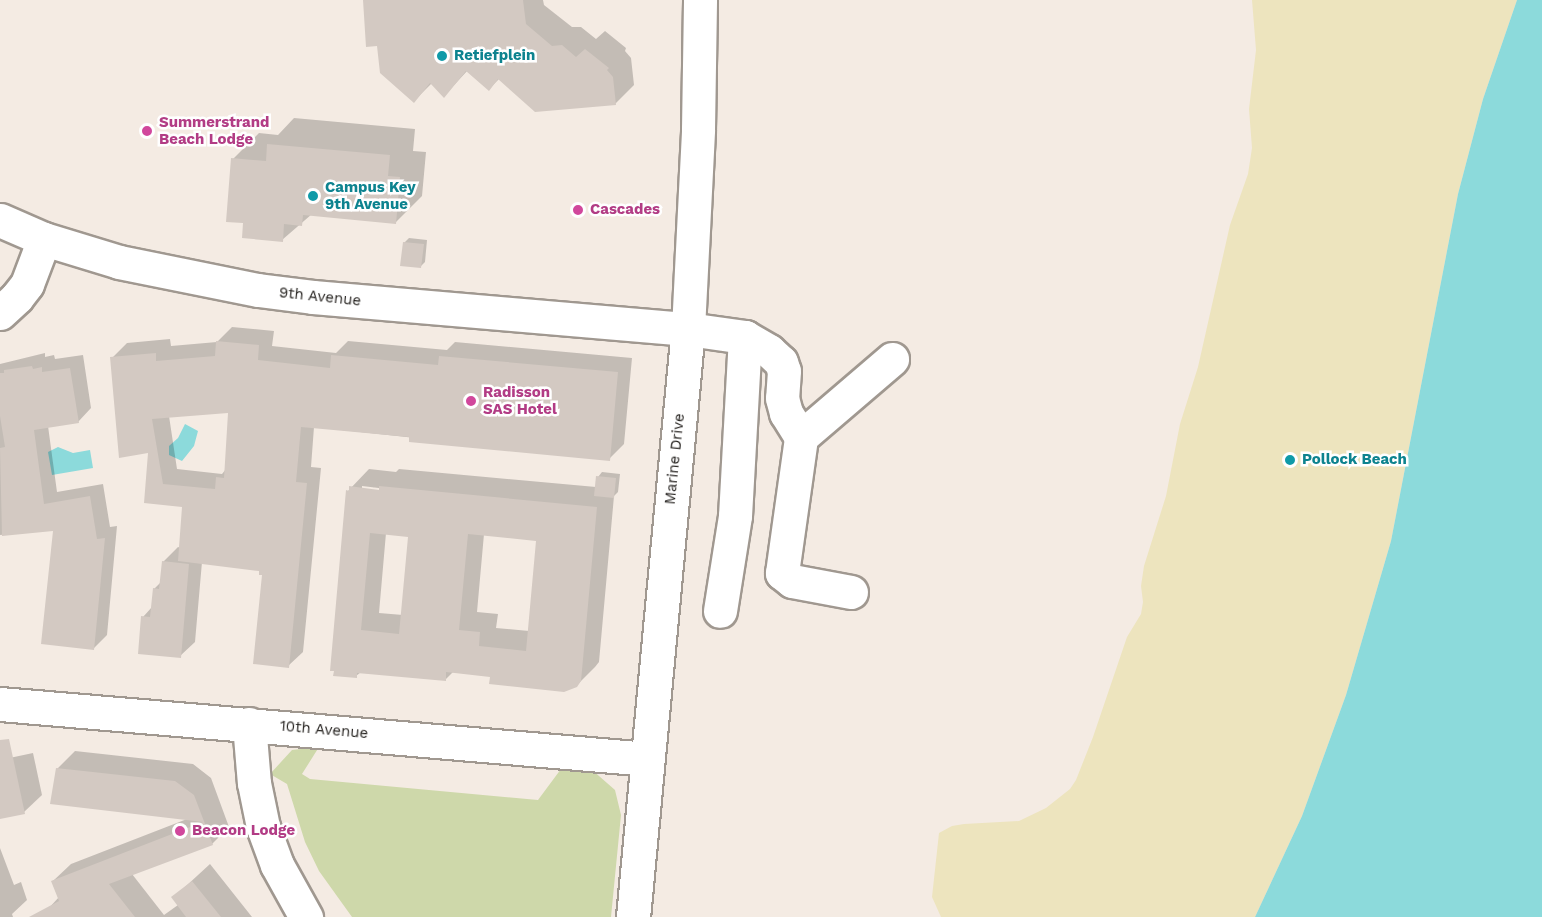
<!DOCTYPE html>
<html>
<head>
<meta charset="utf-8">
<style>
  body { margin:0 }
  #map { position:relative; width:1542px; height:917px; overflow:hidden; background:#f4ebe3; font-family:"Work Sans",sans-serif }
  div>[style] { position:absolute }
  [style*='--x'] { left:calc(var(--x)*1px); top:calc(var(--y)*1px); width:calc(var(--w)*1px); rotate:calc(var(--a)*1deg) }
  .green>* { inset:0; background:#ced8aa }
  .sand>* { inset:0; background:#ede4be }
  .water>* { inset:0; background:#8cdadb }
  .shadow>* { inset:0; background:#0003 }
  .building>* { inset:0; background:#d3c9c2 }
  .roads { filter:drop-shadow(2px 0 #a09890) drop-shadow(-2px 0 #a09890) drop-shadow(0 2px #a09890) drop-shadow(0 -2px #a09890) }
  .minor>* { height:33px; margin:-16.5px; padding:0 16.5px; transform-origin:16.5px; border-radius:16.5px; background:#fff }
  .major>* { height:33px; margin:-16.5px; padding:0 16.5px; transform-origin:16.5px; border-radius:16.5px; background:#fff }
  .dots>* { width:16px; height:16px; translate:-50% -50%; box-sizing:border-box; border:3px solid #fff; border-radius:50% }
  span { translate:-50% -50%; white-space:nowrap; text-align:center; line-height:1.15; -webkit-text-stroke:5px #fff; paint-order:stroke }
  .culture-label { font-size:15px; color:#0d838f; font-weight:700 }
  .left { translate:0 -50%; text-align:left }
  .hotel-label { font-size:15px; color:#b23c85; font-weight:700 }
  .street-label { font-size:15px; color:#262320 }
</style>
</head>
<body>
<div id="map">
  <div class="green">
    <div style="clip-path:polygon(319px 747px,302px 774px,310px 779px,538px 800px,561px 769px,591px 769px,615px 790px,621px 815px,611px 917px,352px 917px,319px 871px,305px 842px,287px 784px,270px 774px,292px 750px)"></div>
  </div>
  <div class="sand">
    <div style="clip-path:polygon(1252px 0,1517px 0,1483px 99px,1458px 194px,1391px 541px,1346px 695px,1302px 816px,1255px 917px,941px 917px,932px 897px,939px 833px,952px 826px,964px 824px,1019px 821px,1046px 808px,1070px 789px,1076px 780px,1093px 737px,1127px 637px,1141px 614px,1143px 602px,1141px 586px,1144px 566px,1166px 496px,1180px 424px,1198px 367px,1230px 225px,1248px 174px,1252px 148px,1249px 109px,1256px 50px)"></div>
  </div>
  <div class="water">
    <div style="clip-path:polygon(1517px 0,1542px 0,1542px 917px,1255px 917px,1302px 816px,1346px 695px,1391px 541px,1458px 194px,1483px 99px)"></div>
    <div style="clip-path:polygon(185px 424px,198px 431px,194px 446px,182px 461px,169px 455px,169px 446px,178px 438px)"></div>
    <div style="clip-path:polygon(58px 447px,73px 453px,90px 450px,93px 468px,52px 475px,48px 452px)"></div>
  </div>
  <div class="shadow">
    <div style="clip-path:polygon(364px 0,543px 0,544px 5px,572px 27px,581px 27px,596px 39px,605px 31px,626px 48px,625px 51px,631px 58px,634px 85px,615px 104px,499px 79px,489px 89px,468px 70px,444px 96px,432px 83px,414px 101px)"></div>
    <div style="clip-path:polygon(294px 118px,415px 129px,413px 151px,426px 152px,422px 196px,396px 222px,312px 214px,282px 240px,245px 222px,233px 159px,259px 133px,278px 135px)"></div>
    <div style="clip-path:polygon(409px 238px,427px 240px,425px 262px,421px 266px,404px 243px)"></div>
    <div style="clip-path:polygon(evenodd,232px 327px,274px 331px,272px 346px,336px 353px,348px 341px,447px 350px,455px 342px,632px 358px,624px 444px,609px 459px,314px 427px,311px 467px,321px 468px,303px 652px,288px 666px,261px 570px,202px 562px,195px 642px,180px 656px,143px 617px,152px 607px,154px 589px,161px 582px,163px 562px,178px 547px,181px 548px,184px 505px,145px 502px,150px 452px,112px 358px,127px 343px,170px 339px,171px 346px,217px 342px,232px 327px,229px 411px,226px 469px,222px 474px,177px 469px,169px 416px,229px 411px)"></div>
    <div style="clip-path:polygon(45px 353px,45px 357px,54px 355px,55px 359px,83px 355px,91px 408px,78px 422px,48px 426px,57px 492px,103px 484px,110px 527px,117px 526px,107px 635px,94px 648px,54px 530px,0 535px,0 364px)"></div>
    <div style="clip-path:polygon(evenodd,369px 469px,396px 472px,399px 469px,596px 487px,598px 477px,602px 472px,620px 474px,618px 492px,614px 496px,599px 662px,595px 667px,576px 686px,453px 672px,445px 680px,361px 672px,356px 676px,348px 491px,369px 469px,362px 486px,387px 489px,386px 492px,362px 489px,362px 486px,369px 469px,386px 533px,410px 535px,403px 615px,379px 613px,386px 533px,369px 469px,484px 534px,538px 539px,529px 631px,496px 628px,498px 614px,477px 612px,484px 534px)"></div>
    <div style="clip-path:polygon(75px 751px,193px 764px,211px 778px,229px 827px,212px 844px,132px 874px,164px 915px,178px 905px,173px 898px,210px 864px,252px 917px,52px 917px,48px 909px,59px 897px,53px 881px,71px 864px,187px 819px,57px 769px)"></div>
    <div style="clip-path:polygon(33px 753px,42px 795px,24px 812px,0 817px,0 760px)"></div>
    <div style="clip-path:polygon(0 848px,14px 885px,21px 882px,27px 900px,12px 914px,13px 917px,0 917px)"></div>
  </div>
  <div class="building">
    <div style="clip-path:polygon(363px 0,523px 0,526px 24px,552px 46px,562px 45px,576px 57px,585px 49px,609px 68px,607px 70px,613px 77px,616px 105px,535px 112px,498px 79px,489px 91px,466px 71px,444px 98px,430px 83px,414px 103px,380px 73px,377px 46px,366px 47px)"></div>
    <div style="clip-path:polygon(267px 144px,390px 155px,388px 176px,400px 177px,396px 224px,303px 215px,302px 226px,284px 224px,283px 242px,242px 238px,243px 223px,226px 222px,231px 158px,266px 161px)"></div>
    <div style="clip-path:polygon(403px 242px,424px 244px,421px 268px,400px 266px)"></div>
    <div style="clip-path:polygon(evenodd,216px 341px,259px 345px,258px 360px,330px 368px,331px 355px,438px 365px,439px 356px,618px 372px,610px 461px,409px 442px,409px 437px,301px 427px,296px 482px,307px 483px,289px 668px,253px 664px,262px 575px,259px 575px,259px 571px,178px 561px,182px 507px,144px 503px,148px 453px,119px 458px,110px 357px,156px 353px,156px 361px,215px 356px,216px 341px,228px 413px,224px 478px,216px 477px,215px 489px,163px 484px,152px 419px,228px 413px)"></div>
    <div style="clip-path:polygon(32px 366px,33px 369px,42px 367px,42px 372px,70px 368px,79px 423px,34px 430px,44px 504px,90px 496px,97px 539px,105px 538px,94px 650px,41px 644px,53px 531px,2px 536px,0 448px,5px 447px,0 416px,0 373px,4px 373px,4px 370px)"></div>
    <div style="clip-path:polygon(596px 476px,616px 478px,614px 498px,594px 496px)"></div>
    <div style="clip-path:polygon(evenodd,349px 486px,379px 490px,379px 486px,597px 507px,581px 681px,577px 687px,564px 692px,489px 684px,490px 677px,446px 672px,446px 681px,357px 673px,357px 678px,333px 676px,334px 671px,330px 671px,346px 490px,349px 491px,349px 486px,370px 533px,408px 537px,399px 634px,361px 630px,370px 533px,349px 486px,468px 534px,536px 541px,526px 651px,479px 646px,480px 632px,459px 630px,468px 534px)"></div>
    <div style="clip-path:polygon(162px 561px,189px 564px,181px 658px,138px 654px,141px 616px,150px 617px,153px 588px,159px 589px)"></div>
    <div style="clip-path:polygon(9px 739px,25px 814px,0 819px,0 740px)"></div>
    <div style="clip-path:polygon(56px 768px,175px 781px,194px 795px,213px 845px,109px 884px,135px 917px,29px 917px,59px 901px,51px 881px,203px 822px,50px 804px)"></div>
    <div style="clip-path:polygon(192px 881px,221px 917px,186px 917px,171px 897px)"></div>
  </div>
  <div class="roads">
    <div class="minor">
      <div style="--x:0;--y:220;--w:48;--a:23.4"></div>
      <div style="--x:44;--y:239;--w:78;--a:17"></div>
      <div style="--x:119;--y:262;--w:142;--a:11.4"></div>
      <div style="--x:258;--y:290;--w:55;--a:7.3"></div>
      <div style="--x:313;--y:297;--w:376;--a:4.9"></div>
      <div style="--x:688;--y:329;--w:58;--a:8"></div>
      <div style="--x:745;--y:337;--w:179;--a:93.2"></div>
      <div style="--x:735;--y:516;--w:96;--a:99"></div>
      <div style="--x:0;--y:313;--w:23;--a:-43"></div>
      <div style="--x:17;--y:297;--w:16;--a:-52"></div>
      <div style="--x:27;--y:284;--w:48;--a:-69.3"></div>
      <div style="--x:745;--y:337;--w:28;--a:30"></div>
      <div style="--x:769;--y:351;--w:16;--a:43"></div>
      <div style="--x:781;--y:362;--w:9;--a:72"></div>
      <div style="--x:784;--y:371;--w:27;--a:94"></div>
      <div style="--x:782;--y:398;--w:16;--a:75"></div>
      <div style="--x:786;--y:413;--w:28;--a:58"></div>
      <div style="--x:851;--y:592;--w:60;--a:-169.4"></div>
      <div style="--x:792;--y:581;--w:13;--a:-141"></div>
      <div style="--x:782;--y:573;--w:137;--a:-82"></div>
      <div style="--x:801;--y:437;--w:120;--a:-40.6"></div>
      <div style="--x:0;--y:704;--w:650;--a:4.85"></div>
      <div style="--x:249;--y:724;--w:59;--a:85.2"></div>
      <div style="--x:254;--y:783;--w:45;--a:78.4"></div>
      <div style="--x:263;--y:827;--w:40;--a:69.8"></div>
      <div style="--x:277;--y:865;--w:60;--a:60.9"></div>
    </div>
    <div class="major">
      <div style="--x:633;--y:917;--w:591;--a:-84.66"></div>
      <div style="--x:688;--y:329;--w:200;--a:-87.1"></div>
      <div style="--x:698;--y:129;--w:129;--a:-89.1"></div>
    </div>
  </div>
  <div class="dots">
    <div style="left:442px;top:56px;background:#0f9aa8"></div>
    <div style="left:147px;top:131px;background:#d1479c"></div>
    <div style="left:313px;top:196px;background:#0f9aa8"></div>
    <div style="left:578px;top:210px;background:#d1479c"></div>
    <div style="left:471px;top:401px;background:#d1479c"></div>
    <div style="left:1290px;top:460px;background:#0f9aa8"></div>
    <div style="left:180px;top:831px;background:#d1479c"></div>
  </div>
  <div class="culture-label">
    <span class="left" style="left:454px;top:56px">Retiefplein</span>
    <span class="left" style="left:325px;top:196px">Campus Key<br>9th Avenue</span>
    <span class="left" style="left:1302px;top:460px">Pollock Beach</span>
  </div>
  <div class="hotel-label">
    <span class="left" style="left:159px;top:131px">Summerstrand<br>Beach Lodge</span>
    <span class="left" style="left:590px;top:210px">Cascades</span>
    <span class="left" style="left:483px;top:401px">Radisson<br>SAS Hotel</span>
    <span class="left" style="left:192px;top:831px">Beacon Lodge</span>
  </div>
  <div class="street-label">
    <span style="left:320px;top:297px;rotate:6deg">9th Avenue</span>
    <span style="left:675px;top:459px;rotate:-84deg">Marine Drive</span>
    <span style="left:324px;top:730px;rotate:5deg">10th Avenue</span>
  </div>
</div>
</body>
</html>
